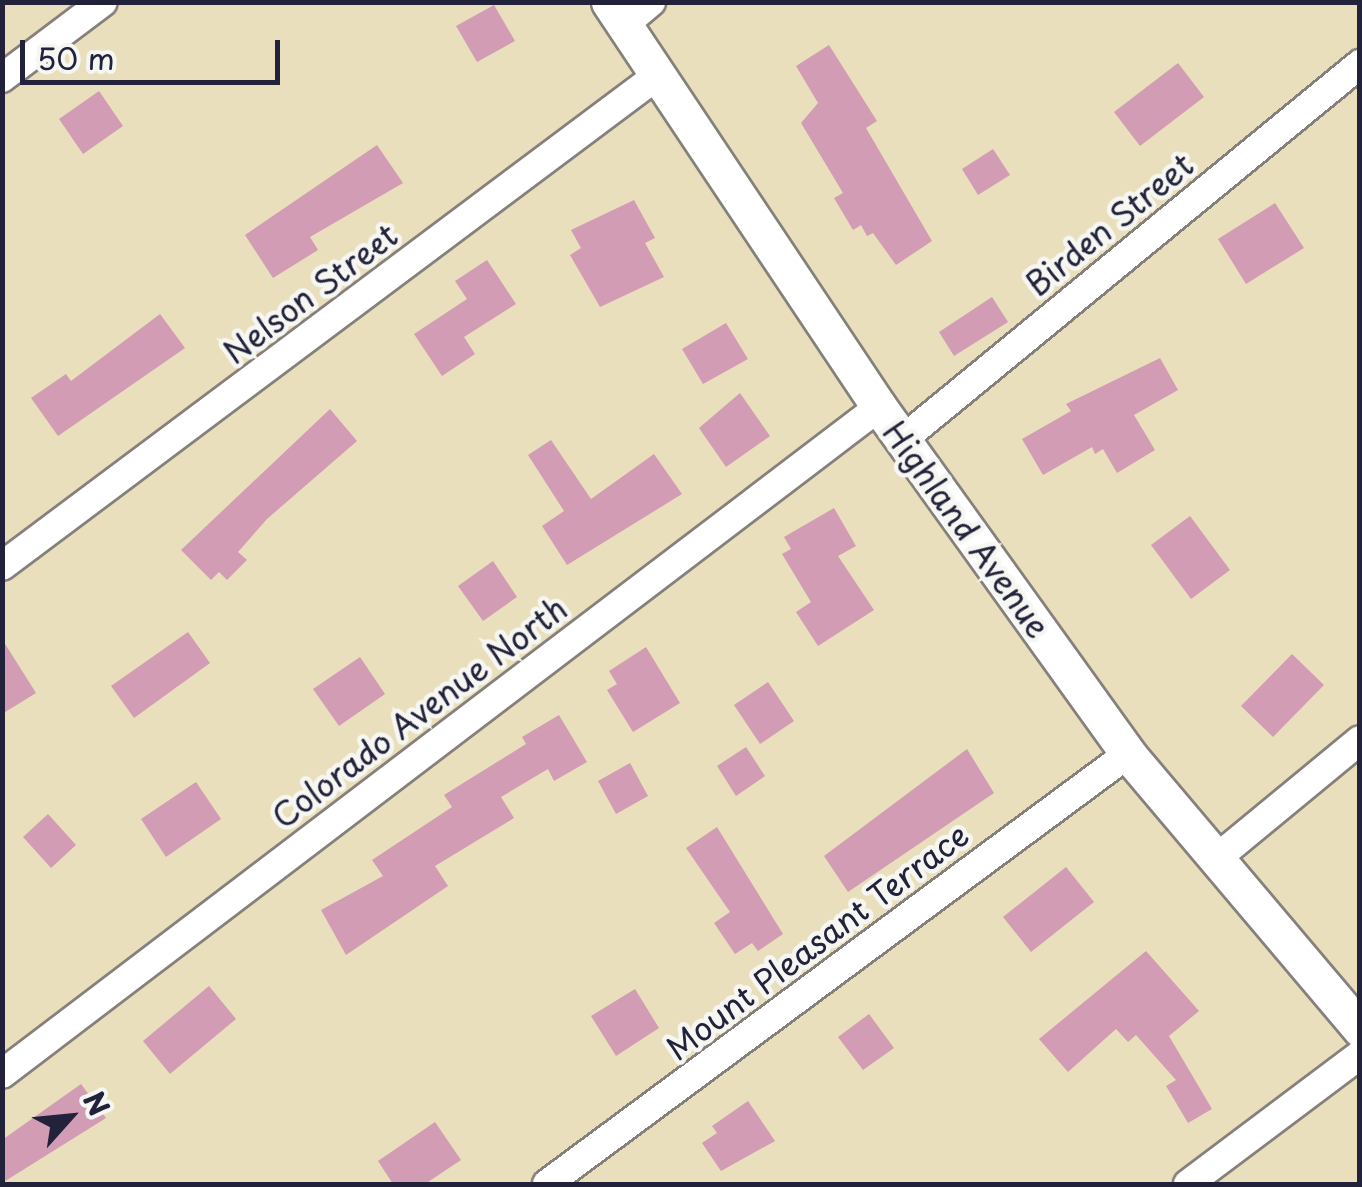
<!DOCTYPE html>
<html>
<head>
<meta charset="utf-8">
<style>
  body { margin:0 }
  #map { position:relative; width:1362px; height:1187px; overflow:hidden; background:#eadfbc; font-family:"Playpen Sans",sans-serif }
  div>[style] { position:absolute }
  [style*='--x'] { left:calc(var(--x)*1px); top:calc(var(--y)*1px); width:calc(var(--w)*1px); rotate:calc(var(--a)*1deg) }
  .building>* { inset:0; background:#d19cb4 }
  .roads { filter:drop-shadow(2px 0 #86807c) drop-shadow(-2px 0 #86807c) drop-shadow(0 2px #86807c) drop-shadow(0 -2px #86807c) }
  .minor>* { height:28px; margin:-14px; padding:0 14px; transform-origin:14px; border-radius:14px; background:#fff }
  .tertiary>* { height:35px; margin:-17.5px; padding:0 17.5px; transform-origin:17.5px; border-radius:17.5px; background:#fff }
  span { translate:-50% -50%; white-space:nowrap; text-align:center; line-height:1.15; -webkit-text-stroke:9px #f6f6f2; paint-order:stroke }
  .street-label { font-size:32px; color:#22223b }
  .frame { position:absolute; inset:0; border:5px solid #22223b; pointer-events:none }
  .north { position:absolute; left:20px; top:1067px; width:100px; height:100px; -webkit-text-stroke:8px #f6f6f2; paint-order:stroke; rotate:63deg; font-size:28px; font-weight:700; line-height:40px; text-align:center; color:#22223b }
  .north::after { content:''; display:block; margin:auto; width:35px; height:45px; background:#22223b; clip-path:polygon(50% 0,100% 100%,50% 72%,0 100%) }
  .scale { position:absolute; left:20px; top:40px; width:260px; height:45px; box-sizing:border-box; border:5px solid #22223b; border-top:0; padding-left:12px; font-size:30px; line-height:35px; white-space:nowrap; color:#22223b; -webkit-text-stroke:8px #f6f6f2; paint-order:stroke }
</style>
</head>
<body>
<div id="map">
  <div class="building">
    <div style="clip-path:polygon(494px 5px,515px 41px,477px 62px,456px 26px)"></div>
    <div style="clip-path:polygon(829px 45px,877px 121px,866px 128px,932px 241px,896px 265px,873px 233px,867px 236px,861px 225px,853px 230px,834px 198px,843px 193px,801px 123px,818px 103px,796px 66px)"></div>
    <div style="clip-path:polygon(1178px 63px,1204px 97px,1140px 146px,1114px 112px)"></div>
    <div style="clip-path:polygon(99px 91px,123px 126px,83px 154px,59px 119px)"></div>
    <div style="clip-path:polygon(377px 145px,403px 183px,310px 237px,318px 250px,273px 278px,245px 235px)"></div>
    <div style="clip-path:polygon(993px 149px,1010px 175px,978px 195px,962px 169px)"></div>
    <div style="clip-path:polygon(634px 200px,655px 238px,645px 243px,664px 277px,600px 307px,570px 255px,581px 248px,571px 230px)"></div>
    <div style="clip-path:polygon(1275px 203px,1304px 248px,1246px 284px,1218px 239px)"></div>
    <div style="clip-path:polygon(487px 260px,516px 304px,464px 337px,475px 354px,442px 376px,414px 334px,467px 299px,455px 281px)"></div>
    <div style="clip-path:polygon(992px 297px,1008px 322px,954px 356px,939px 332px)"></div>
    <div style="clip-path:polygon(160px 314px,185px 348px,58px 436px,31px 398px,66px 374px,71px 381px)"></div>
    <div style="clip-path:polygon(726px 323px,748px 359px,703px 384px,682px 349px)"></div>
    <div style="clip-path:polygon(1160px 358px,1178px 390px,1134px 415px,1155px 450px,1117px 473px,1103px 449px,1095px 454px,1092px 447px,1043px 475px,1022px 439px,1071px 411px,1066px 404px)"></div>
    <div style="clip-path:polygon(740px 393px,770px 436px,726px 467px,699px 428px)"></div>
    <div style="clip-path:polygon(330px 409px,357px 441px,267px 519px,238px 552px,247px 560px,227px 580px,219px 572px,211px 580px,181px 550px)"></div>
    <div style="clip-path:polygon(551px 440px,591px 499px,654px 454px,682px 494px,567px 565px,542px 526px,564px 511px,528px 455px)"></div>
    <div style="clip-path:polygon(834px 508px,856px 546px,838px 556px,874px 610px,818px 646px,796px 612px,811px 602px,782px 554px,791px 549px,784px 537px)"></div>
    <div style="clip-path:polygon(1190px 516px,1230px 570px,1191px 599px,1151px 545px)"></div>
    <div style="clip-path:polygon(493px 561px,517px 597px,483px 621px,458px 586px)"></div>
    <div style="clip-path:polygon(188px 632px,210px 663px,134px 718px,111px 686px)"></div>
    <div style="clip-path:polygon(2px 639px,36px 693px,2px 714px)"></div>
    <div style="clip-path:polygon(646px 647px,680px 703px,633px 732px,607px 690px,617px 684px,609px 671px)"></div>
    <div style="clip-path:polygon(1292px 654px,1324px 685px,1273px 737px,1241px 706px)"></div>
    <div style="clip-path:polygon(360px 657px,385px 694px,339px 726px,313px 689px)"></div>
    <div style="clip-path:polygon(768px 682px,794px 721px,760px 744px,734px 705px)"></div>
    <div style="clip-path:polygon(559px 715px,587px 762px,554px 781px,548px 769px,501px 797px,514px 818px,435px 866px,448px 886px,346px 955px,321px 910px,383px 876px,372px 860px,452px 807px,444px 795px,526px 744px,522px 737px)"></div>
    <div style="clip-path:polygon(746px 747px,765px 776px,736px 796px,717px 766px)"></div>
    <div style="clip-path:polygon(967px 749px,994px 793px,848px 892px,824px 856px)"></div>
    <div style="clip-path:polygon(630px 763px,648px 796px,616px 814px,598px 781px)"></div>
    <div style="clip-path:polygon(196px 782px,221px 819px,166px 857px,141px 819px)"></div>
    <div style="clip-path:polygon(48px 814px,76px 845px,51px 868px,23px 837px)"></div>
    <div style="clip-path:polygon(717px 827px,783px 934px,758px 951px,752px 943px,735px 954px,714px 923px,730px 912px,686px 848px)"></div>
    <div style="clip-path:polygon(1066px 867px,1094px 902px,1031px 952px,1003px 917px)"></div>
    <div style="clip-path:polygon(1146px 951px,1199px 1011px,1169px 1036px,1212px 1109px,1188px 1123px,1166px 1086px,1176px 1080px,1136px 1035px,1128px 1042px,1116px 1029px,1068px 1072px,1039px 1039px)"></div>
    <div style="clip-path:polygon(209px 986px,236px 1019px,170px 1074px,143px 1041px)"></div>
    <div style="clip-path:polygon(635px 989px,659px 1028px,616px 1056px,591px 1016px)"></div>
    <div style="clip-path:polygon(869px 1014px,894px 1048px,863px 1070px,838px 1037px)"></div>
    <div style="clip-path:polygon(81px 1084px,106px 1118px,2px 1183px,2px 1140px)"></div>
    <div style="clip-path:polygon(748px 1101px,775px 1141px,721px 1171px,702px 1143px,717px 1133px,712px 1126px)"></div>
    <div style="clip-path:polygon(435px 1122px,461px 1160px,425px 1184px,393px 1184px,378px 1161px)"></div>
  </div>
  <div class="roads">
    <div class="minor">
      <div style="--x:625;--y:24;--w:34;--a:-40"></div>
      <div style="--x:2;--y:78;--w:126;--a:-37"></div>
      <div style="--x:902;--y:440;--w:593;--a:-39.38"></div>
      <div style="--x:2;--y:566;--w:819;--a:-36.81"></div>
      <div style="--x:1217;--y:858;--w:185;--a:-39.5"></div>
      <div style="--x:2;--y:1074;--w:1102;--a:-37.25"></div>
      <div style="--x:547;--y:1184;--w:723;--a:-36.51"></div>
      <div style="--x:1188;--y:1184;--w:215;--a:-36.9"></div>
    </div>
    <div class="tertiary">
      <div style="--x:609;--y:2;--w:487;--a:56.3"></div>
      <div style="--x:879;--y:407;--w:427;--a:54.3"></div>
      <div style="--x:1128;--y:754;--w:360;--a:49.8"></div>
    </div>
  </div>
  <div class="street-label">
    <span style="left:1109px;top:224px;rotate:-39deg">Birden Street</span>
    <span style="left:310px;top:293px;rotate:-37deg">Nelson Street</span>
    <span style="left:967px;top:529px;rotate:54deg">Highland Avenue</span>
    <span style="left:419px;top:712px;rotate:-37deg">Colorado Avenue North</span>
    <span style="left:817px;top:941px;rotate:-37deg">Mount Pleasant Terrace</span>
  </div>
  <div class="frame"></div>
  <div class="north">N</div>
  <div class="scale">50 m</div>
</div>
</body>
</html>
